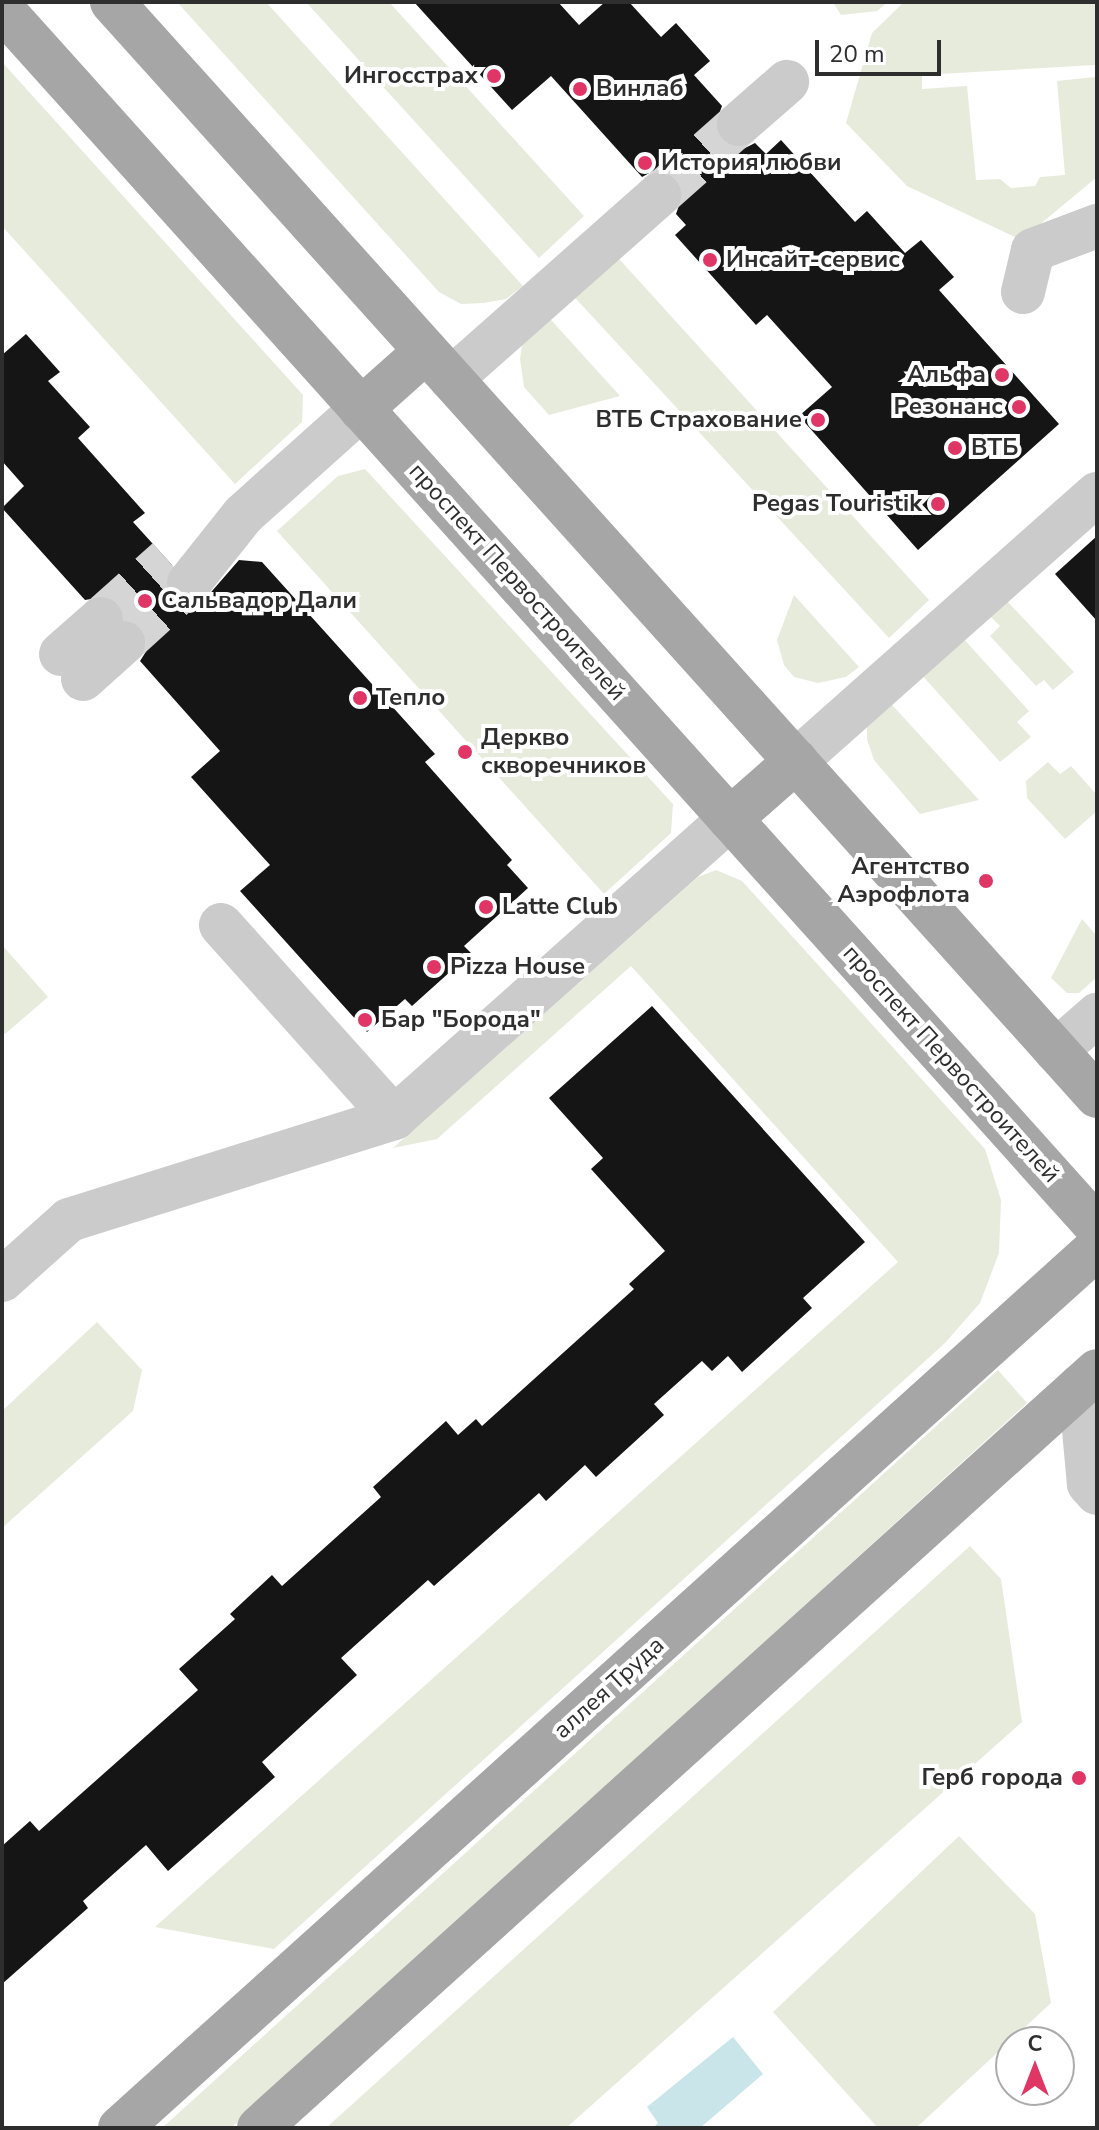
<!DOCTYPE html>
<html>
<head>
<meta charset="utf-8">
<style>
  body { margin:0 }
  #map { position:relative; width:1099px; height:2130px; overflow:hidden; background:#fff; font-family:"Nunito Sans",sans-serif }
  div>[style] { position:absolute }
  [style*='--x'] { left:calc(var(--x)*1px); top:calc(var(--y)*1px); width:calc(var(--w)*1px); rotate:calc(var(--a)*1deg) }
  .green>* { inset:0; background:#e7ebdc }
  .water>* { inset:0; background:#c9e5ea }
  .building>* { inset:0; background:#151515 }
  .minor-tunnel>* { height:44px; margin-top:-22px; transform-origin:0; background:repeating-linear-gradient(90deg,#d5d5d5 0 44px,transparent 0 66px) }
  .minor>* { height:44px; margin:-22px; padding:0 22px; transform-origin:22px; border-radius:22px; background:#cbcbcb }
  .major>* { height:44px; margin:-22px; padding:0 22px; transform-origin:22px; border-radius:22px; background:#a6a6a6 }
  .dots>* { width:22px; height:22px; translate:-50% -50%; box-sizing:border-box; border:4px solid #fff; border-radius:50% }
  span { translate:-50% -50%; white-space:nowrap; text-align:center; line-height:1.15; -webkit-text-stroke:8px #fff; paint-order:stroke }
  .poi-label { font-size:24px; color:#2e2e2e; font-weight:700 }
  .right { translate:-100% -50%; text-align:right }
  .left { translate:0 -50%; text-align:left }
  .street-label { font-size:24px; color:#2e2e2e }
  .frame { position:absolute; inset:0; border:4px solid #2e2e2e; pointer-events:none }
  .north { position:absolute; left:995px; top:2026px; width:80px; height:80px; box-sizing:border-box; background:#fff; border:2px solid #ababab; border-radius:50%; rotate:0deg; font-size:22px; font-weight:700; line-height:32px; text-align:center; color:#2e2e2e }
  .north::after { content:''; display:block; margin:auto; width:28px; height:36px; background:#e03666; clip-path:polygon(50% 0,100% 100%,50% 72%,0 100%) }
  .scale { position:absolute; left:815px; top:40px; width:126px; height:36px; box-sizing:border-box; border:4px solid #2e2e2e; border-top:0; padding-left:10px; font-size:24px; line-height:28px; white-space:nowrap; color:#2e2e2e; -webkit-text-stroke:6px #fff; paint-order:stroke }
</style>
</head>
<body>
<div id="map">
  <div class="green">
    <div style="clip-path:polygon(177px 2px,266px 2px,523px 286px,506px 299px,484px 303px,461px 304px,439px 292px)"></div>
    <div style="clip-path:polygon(306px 2px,389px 2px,584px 216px,539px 258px)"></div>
    <div style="clip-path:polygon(833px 2px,888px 2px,877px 11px,841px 15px)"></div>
    <div style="clip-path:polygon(evenodd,904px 2px,1097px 2px,1097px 177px,1021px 240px,907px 186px,846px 123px,872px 33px,904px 2px,1095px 65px,1095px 77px,1057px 81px,1065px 175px,1040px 177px,1035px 186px,1011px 188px,1000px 179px,976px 180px,967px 86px,922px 89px,922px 75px,1095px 65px)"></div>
    <div style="clip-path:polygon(2px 62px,303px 395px,302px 422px,235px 484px,2px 226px)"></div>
    <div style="clip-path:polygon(611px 250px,929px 600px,889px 638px,567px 289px)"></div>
    <div style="clip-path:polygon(543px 311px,620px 396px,549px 415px,524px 387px,520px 359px,523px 339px)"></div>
    <div style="clip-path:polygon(365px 469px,673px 804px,671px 833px,604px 894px,277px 531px,338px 476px)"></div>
    <div style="clip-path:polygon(794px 595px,859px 667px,846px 677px,818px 683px,794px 677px,784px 665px,777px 640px)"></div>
    <div style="clip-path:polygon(1006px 600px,1074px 672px,1053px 690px,1044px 680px,1036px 686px,990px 636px,1000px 626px,989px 615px)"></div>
    <div style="clip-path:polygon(961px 636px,1029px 711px,1017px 722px,1031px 737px,1000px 762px,920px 673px)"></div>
    <div style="clip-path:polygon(884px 696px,979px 800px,920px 814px,874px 760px,867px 739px,867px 718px)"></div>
    <div style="clip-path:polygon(1048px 762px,1060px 774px,1071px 766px,1097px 795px,1097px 811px,1065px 839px,1027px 798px,1026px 781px)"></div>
    <div style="clip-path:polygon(716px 870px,742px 881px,985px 1149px,1001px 1200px,999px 1253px,980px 1303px,945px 1343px,274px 1949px,155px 1927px,898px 1262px,631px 966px,437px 1139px,393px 1148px,698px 877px)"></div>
    <div style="clip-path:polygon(1082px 919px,1097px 936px,1097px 977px,1079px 993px,1067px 993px,1051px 978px)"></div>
    <div style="clip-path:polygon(2px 945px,48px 997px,5px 1034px,2px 1031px)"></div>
    <div style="clip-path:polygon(97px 1322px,142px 1370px,133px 1411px,2px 1528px,2px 1411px)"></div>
    <div style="clip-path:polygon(998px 1370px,1027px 1403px,231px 2128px,162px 2128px)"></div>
    <div style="clip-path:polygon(970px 1546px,1001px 1579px,1022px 1722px,566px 2128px,326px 2128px)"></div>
    <div style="clip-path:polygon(959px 1836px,1035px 1914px,1051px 2003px,916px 2128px,878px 2128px,773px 2012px)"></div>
  </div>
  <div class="water">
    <div style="clip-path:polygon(733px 2037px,763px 2074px,700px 2128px,653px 2128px,658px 2123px,647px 2107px)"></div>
  </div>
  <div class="building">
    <div style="clip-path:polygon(414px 2px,558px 2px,579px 25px,605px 2px,629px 2px,661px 37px,676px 23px,710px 61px,694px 75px,722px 106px,714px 128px,721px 141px,743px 149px,755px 143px,766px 154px,781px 140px,855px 222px,867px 211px,905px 253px,921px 240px,954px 277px,939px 290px,1059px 424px,918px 550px,799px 416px,832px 387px,767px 315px,756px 325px,675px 235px,686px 225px,676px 214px,684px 191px,677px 178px,655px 170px,642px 177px,551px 76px,512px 110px)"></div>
    <div style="clip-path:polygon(26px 334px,60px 372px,48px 381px,90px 427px,78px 438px,145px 513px,133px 522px,172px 565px,164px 580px,173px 602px,199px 606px,239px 560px,262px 562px,435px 754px,425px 762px,512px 860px,507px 865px,528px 888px,464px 946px,471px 953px,412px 1006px,405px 999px,367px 1032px,240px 891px,270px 865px,191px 777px,220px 751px,140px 661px,147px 650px,142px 627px,125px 619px,120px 603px,110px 596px,85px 600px,2px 508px,24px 486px,2px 461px,2px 355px)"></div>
    <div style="clip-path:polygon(1097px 536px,1097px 621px,1055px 574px)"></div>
    <div style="clip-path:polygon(652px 1006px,865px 1242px,803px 1298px,812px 1308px,742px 1372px,728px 1356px,712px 1371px,702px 1361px,654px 1404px,664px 1415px,596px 1477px,585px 1465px,546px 1501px,539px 1493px,434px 1586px,428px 1580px,341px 1658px,357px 1675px,262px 1762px,275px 1777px,168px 1871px,146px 1845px,83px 1901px,88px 1908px,2px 1984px,2px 1846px,30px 1821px,39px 1831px,198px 1690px,179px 1669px,235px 1619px,230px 1614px,272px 1575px,282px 1586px,381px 1497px,373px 1487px,446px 1421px,458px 1435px,476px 1419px,482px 1426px,634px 1289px,629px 1284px,665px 1251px,591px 1169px,603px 1158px,549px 1098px)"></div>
  </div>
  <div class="minor-tunnel">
    <div style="--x:659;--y:195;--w:107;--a:-41.6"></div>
    <div style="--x:101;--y:619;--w:89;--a:-41.8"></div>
    <div style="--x:123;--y:643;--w:89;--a:-42.3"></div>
  </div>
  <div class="minor">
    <div style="--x:739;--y:124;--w:64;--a:-41.2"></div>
    <div style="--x:1023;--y:292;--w:43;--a:-76.6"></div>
    <div style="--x:1033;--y:250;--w:68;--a:-20.6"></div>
    <div style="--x:451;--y:379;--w:278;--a:-41.5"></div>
    <div style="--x:189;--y:583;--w:87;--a:-51.5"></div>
    <div style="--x:243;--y:515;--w:159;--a:-41.9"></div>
    <div style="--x:61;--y:654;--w:53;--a:-41.2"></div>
    <div style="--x:83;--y:679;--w:54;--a:-42"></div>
    <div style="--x:796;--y:761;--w:402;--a:-41.6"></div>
    <div style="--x:221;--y:925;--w:259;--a:48.1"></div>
    <div style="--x:1056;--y:1051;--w:55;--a:-41.3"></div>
    <div style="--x:2;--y:1280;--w:90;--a:-41.8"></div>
    <div style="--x:69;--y:1220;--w:341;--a:-17.4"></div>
    <div style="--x:394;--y:1118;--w:450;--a:-41.7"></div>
    <div style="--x:1080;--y:1386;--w:98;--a:84.8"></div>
    <div style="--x:1089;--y:1484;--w:12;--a:48"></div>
  </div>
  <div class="major">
    <div style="--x:112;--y:2;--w:1472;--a:48"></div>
    <div style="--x:2;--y:9;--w:1638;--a:48.04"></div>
    <div style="--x:361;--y:409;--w:87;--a:-41.7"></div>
    <div style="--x:730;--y:819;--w:88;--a:-41.3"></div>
    <div style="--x:120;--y:2128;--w:1315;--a:-42.01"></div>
    <div style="--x:259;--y:2128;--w:1129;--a:-42.09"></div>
  </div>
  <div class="dots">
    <div style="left:494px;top:76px;background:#e03666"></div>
    <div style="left:580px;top:89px;background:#e03666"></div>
    <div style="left:645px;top:163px;background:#e03666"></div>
    <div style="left:710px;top:260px;background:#e03666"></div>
    <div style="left:1002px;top:375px;background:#e03666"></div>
    <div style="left:1019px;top:407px;background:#e03666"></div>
    <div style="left:818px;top:420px;background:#e03666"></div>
    <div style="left:955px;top:448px;background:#e03666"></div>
    <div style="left:938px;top:504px;background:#e03666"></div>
    <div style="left:145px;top:601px;background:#e03666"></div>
    <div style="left:360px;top:698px;background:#e03666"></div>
    <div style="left:465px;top:752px;background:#e03666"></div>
    <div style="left:986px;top:881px;background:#e03666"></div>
    <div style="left:486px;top:907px;background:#e03666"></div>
    <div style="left:434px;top:967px;background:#e03666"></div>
    <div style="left:365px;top:1020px;background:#e03666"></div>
    <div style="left:1079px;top:1778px;background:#e03666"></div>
  </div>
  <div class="poi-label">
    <span class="right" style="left:478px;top:76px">Ингосстрах</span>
    <span class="left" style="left:596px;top:89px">Винлаб</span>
    <span class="left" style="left:661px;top:163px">История любви</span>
    <span class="left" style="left:726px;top:260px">Инсайт-сервис</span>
    <span class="right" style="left:986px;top:375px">Альфа</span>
    <span class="right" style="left:1003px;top:407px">Резонанс</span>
    <span class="right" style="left:802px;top:420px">ВТБ Страхование</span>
    <span class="left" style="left:971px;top:448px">ВТБ</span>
    <span class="right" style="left:922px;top:504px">Pegas Touristik</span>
    <span class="left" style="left:161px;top:601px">Сальвадор Дали</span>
    <span class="left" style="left:376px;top:698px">Тепло</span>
    <span class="left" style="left:481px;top:752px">Деркво<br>скворечников</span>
    <span class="right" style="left:970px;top:881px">Агентство<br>Аэрофлота</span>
    <span class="left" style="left:502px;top:907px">Latte Club</span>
    <span class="left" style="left:450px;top:967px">Pizza House</span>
    <span class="left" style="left:381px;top:1020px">Бар "Борода"</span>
    <span class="right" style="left:1063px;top:1778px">Герб города</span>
  </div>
  <div class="street-label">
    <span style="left:517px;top:582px;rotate:48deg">проспект Первостроителей</span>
    <span style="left:951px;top:1064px;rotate:48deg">проспект Первостроителей</span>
    <span style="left:609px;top:1688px;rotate:-42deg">аллея Труда</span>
  </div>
  <div class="frame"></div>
  <div class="north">С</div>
  <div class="scale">20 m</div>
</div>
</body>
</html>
